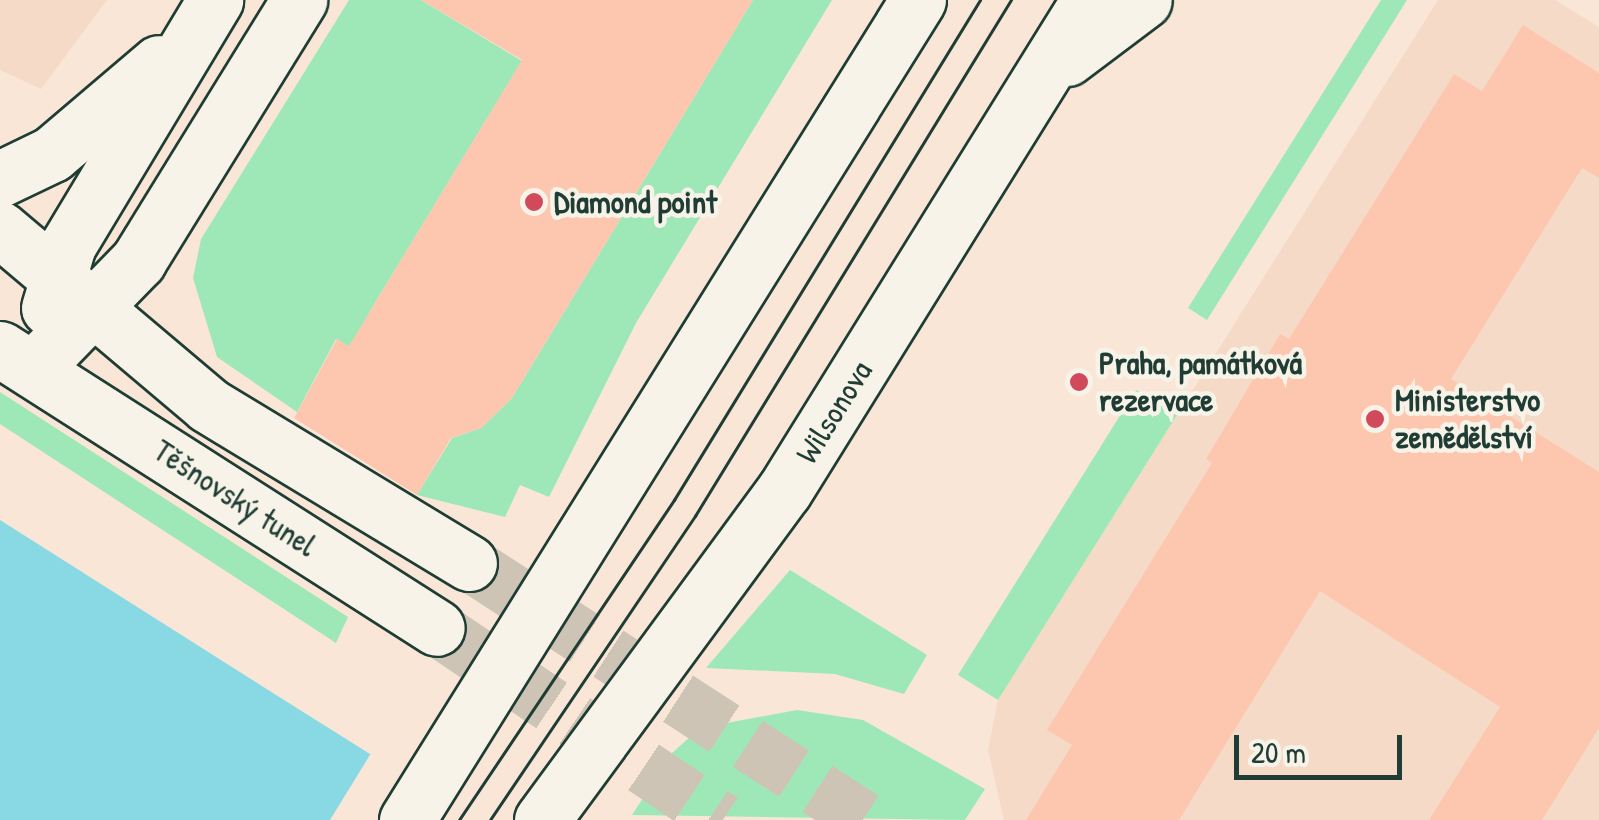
<!DOCTYPE html>
<html>
<head>
<meta charset="utf-8">
<style>
  body { margin:0 }
  #map { position:relative; width:1599px; height:820px; overflow:hidden; background:#f9e6d7; font-family:"Patrick Hand",sans-serif }
  div>[style] { position:absolute }
  [style*='--x'] { left:calc(var(--x)*1px); top:calc(var(--y)*1px); width:calc(var(--w)*1px); rotate:calc(var(--a)*1deg) }
  .built>* { inset:0; background:#f6dac8 }
  .green>* { inset:0; background:#9ee8b7 }
  .water>* { inset:0; background:#89d9e5 }
  .pier>* { inset:0; background:#f9e6d7 }
  .building>* { inset:0; background:#fdc7af }
  .secondary-tunnel>* { height:55px; margin-top:-27.5px; transform-origin:0; background:repeating-linear-gradient(90deg,#cdc4b6 0 55px,transparent 0 83px) }
  .roads { filter:drop-shadow(2px 0 #1f3d34) drop-shadow(-2px 0 #1f3d34) drop-shadow(0 2px #1f3d34) drop-shadow(0 -2px #1f3d34) }
  .secondary>* { height:55px; margin:-27.5px; padding:0 27.5px; transform-origin:27.5px; border-radius:27.5px; background:#f7f3e8 }
  .tram>* { height:2.5px; margin:-1.25px; padding:0 1.25px; transform-origin:1.25px; border-radius:1.25px; background:#1f3d34 }
  .dots>* { width:28px; height:28px; translate:-50% -50%; box-sizing:border-box; border:5px solid #f7f3e8; border-radius:50% }
  span { translate:-50% -50%; white-space:nowrap; text-align:center; line-height:1.15; -webkit-text-stroke:9px #f7f3e8; paint-order:stroke }
  .poi-label { font-size:32px; color:#1f3d34; font-weight:700 }
  .left { translate:0 -50%; text-align:left }
  .street-label { font-size:32px; color:#1f3d34 }
  .scale { position:absolute; left:1234px; top:735px; width:168px; height:45px; box-sizing:border-box; border:5px solid #1f3d34; border-top:0; padding-left:12px; font-size:30px; line-height:35px; white-space:nowrap; color:#1f3d34; -webkit-text-stroke:8px #f7f3e8; paint-order:stroke }
</style>
</head>
<body>
<div id="map">
  <div class="built">
    <div style="clip-path:polygon(0 0,107px 0,41px 89px,0 70px)"></div>
    <div style="clip-path:polygon(1438px 0,1555px 0,1599px 27px,1599px 820px,1004px 820px,988px 750px,998px 700px)"></div>
  </div>
  <div class="green">
    <div style="clip-path:polygon(349px 0,421px 0,522px 61px,370px 311px,358px 352px,336px 339px,297px 412px,217px 357px,193px 278px,201px 239px)"></div>
    <div style="clip-path:polygon(753px 0,832px 0,636px 323px,549px 497px,520px 485px,505px 517px,417px 495px,452px 438px,481px 428px,512px 398px)"></div>
    <div style="clip-path:polygon(1381px 0,1407px 0,1207px 320px,1188px 308px)"></div>
    <div style="clip-path:polygon(1136px 390px,1177px 415px,998px 700px,958px 675px)"></div>
    <div style="clip-path:polygon(0 392px,348px 617px,336px 643px,0 424px)"></div>
    <div style="clip-path:polygon(790px 570px,927px 655px,904px 694px,835px 674px,706px 668px)"></div>
    <div style="clip-path:polygon(797px 710px,863px 720px,985px 789px,965px 820px,632px 815px,672px 753px,700px 728px)"></div>
  </div>
  <div class="water">
    <div style="clip-path:polygon(0 520px,292px 705px,475px 820px,0 820px)"></div>
  </div>
  <div class="pier">
    <div style="clip-path:polygon(373px 750px,478px 816px,480px 820px,330px 820px)"></div>
  </div>
  <div class="building">
    <div style="clip-path:polygon(421px 0,753px 0,512px 398px,481px 428px,451px 438px,417px 495px,294px 418px,337px 339px,349px 346px,522px 60px)"></div>
    <div style="clip-path:polygon(1523px 25px,1599px 73px,1599px 178px,1582px 168px,1451px 379px,1599px 472px,1599px 728px,1542px 820px,1429px 820px,1500px 707px,1320px 591px,1179px 820px,1026px 820px,1072px 745px,1047px 730px,1212px 463px,1206px 459px,1280px 334px,1289px 339px,1454px 74px,1482px 91px)"></div>
  </div>
  <div class="secondary-tunnel">
    <div style="--x:469;--y:563;--w:473;--a:32.9"></div>
    <div style="--x:437;--y:628;--w:344;--a:33.9"></div>
  </div>
  <div class="roads">
    <div class="secondary">
      <div style="--x:1067;--y:58;--w:96;--a:-37"></div>
      <div style="--x:0;--y:179;--w:58;--a:-25.7"></div>
      <div style="--x:52;--y:154;--w:140;--a:-40.4"></div>
      <div style="--x:0;--y:229;--w:272;--a:40.2"></div>
      <div style="--x:208;--y:405;--w:305;--a:31.2"></div>
      <div style="--x:49;--y:308;--w:66;--a:-73.2"></div>
      <div style="--x:68;--y:245;--w:286;--a:-59"></div>
      <div style="--x:0;--y:349;--w:518;--a:32.56"></div>
      <div style="--x:33;--y:369;--w:151;--a:-45.8"></div>
      <div style="--x:138;--y:261;--w:307;--a:-58.3"></div>
      <div style="--x:407;--y:820;--w:966;--a:-58.07"></div>
      <div style="--x:542;--y:820;--w:408;--a:-53.7"></div>
      <div style="--x:784;--y:491;--w:578;--a:-58.15"></div>
    </div>
  </div>
  <div class="tram">
    <div style="--x:459;--y:820;--w:386;--a:-56.1"></div>
    <div style="--x:674;--y:500;--w:586;--a:-58.53"></div>
    <div style="--x:490;--y:820;--w:367;--a:-56"></div>
    <div style="--x:695;--y:516;--w:605;--a:-58.52"></div>
  </div>
  <div class="dots">
    <div style="left:534px;top:202px;background:#d1495b"></div>
    <div style="left:1079px;top:382px;background:#d1495b"></div>
    <div style="left:1375px;top:419px;background:#d1495b"></div>
  </div>
  <div class="poi-label">
    <span class="left" style="left:554px;top:202px">Diamond point</span>
    <span class="left" style="left:1099px;top:382px">Praha, památková<br>rezervace</span>
    <span class="left" style="left:1395px;top:419px">Ministerstvo<br>zemědělství</span>
  </div>
  <div class="street-label">
    <span style="left:834px;top:412px;rotate:-58deg">Wilsonova</span>
    <span style="left:235px;top:498px;rotate:33deg">Těšnovský tunel</span>
  </div>
  <div class="scale">20 m</div>
</div>
</body>
</html>
